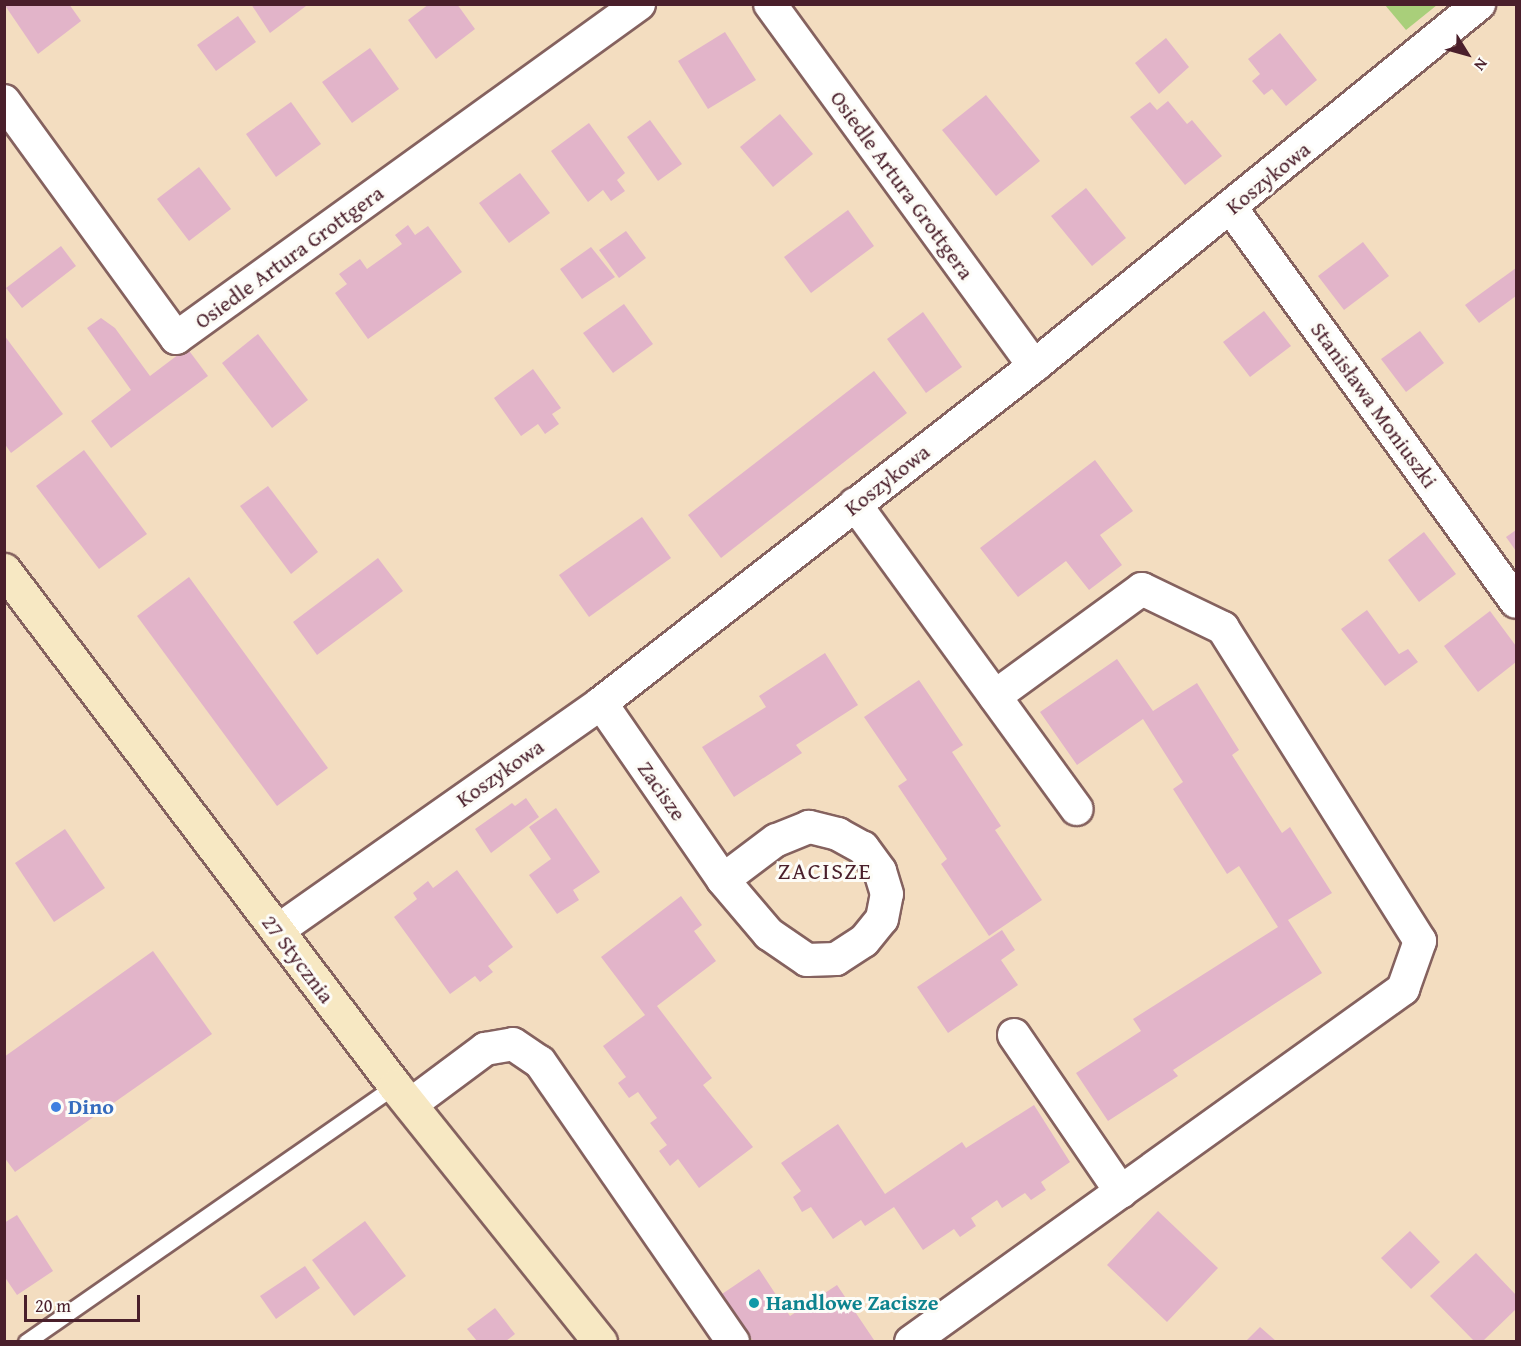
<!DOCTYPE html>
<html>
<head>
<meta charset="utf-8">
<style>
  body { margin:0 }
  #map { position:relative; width:1521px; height:1346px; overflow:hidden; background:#f3ddc0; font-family:"Gentium Book Plus",serif }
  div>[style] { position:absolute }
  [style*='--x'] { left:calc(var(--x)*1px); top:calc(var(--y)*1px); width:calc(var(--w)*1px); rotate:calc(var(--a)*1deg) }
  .green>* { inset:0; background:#a9cf7a }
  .building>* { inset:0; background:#e2b4c9 }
  .roads { filter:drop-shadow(2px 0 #85625f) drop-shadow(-2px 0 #85625f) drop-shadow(0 2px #85625f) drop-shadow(0 -2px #85625f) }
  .lane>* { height:15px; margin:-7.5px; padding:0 7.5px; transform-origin:7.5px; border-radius:7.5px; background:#fff }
  .street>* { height:32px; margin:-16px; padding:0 16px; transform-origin:16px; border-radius:16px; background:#fff }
  .secondary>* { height:33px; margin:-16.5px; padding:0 16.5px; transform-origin:16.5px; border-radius:16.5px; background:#f7e8c3 }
  .dots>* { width:16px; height:16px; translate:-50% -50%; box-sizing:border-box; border:3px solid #fdfcf7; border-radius:50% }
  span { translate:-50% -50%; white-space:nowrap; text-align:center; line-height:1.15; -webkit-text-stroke:6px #fdfcf7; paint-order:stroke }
  .street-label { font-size:22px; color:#4a1f2b }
  .shop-label { font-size:22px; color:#366cbe; font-weight:700 }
  .left { translate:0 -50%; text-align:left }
  .culture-label { font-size:22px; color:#0d838f; font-weight:700 }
  .neighbourhood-label { font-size:24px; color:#4a1f2b; letter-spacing:1.5px }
  .frame { position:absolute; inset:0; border:6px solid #4a1f2b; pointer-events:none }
  .north { position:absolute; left:1437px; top:24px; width:60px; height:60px; -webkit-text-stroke:4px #fdfcf7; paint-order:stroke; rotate:127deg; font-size:16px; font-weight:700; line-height:24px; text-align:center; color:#4a1f2b }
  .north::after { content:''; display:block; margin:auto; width:21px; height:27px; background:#4a1f2b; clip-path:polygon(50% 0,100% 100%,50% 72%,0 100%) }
  .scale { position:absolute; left:24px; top:1295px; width:116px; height:27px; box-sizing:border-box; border:3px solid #4a1f2b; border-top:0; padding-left:8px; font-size:18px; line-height:21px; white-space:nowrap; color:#4a1f2b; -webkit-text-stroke:4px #fdfcf7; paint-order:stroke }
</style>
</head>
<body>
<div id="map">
  <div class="green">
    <div style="clip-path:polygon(1385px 5px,1437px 5px,1406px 30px)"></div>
  </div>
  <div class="building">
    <div style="clip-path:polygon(4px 4px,69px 4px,81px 21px,38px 54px)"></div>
    <div style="clip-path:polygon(251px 4px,305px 4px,306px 6px,270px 33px)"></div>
    <div style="clip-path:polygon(429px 4px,457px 4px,475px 29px,436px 59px,408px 20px)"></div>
    <div style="clip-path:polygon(238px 16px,256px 42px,216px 71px,197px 45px)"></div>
    <div style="clip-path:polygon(725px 32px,756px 80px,708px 109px,678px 61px)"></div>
    <div style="clip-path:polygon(1280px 33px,1317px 80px,1286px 106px,1272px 89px,1264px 95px,1252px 81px,1260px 74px,1248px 59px)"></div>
    <div style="clip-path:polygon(1166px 38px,1189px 67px,1159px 94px,1135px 63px)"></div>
    <div style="clip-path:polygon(370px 48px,399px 89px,352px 123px,322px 82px)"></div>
    <div style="clip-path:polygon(986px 95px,1040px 161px,996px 196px,942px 130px)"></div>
    <div style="clip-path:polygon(1168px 101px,1187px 124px,1192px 120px,1222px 156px,1185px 185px,1130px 117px,1150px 102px,1157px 110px)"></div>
    <div style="clip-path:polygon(291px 102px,321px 144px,276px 177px,246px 134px)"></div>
    <div style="clip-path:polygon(780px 114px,813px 154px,773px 187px,740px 147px)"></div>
    <div style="clip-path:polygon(650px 120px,682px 164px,658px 181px,627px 137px)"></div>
    <div style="clip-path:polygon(589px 123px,625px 173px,617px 180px,625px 191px,611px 201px,603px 190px,588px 202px,551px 151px)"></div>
    <div style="clip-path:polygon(199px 167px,231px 209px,189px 241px,157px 199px)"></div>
    <div style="clip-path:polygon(520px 173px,550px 213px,509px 243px,479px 203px)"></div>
    <div style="clip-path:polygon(1086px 188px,1126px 238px,1092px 266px,1051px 216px)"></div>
    <div style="clip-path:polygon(848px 210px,874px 246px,811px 293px,784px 257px)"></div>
    <div style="clip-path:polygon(408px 225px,415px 235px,428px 226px,462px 272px,368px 339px,335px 293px,347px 284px,339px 274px,360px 259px,367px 269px,402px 244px,395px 235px)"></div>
    <div style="clip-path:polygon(626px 231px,646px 258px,619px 278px,599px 250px)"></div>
    <div style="clip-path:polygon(1363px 242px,1389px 276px,1344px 310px,1318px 276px)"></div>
    <div style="clip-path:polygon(61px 246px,76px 266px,22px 308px,6px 288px)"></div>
    <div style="clip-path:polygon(591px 247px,615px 277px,582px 299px,560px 269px)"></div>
    <div style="clip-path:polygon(1516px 268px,1516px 296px,1479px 323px,1465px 305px)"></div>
    <div style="clip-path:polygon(624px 304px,653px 344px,613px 373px,583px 333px)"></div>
    <div style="clip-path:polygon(1264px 311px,1291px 346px,1250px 377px,1223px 342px)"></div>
    <div style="clip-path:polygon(923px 312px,962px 367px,926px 393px,887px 339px)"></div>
    <div style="clip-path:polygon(101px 318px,115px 328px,150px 376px,187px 348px,208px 376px,111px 448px,91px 421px,131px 390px,87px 328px)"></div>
    <div style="clip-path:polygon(1420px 331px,1444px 363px,1406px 392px,1381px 359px)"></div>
    <div style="clip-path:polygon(258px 334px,308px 400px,272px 428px,222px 363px)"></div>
    <div style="clip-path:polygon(4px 335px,63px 414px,11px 453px,4px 443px)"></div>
    <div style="clip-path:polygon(533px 369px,561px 408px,552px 414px,559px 424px,545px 434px,538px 424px,521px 436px,494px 398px)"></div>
    <div style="clip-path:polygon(874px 371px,907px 413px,721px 558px,688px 515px)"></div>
    <div style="clip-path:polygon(84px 450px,147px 534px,99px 569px,36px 486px)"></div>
    <div style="clip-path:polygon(1095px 460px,1133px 511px,1100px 535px,1122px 565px,1089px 590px,1066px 561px,1018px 597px,980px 548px)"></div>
    <div style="clip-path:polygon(268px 486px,318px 552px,291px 574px,240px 506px)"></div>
    <div style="clip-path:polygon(642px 517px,671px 558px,589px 617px,559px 575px)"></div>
    <div style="clip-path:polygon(1516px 530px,1516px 551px,1506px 537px)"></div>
    <div style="clip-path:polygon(1424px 532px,1456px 574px,1419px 602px,1388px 560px)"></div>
    <div style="clip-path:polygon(378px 558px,403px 591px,317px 655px,293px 622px)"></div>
    <div style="clip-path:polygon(189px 577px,328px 768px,277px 806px,137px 616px)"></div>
    <div style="clip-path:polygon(1367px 610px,1399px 654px,1408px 649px,1418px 662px,1385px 686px,1341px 629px)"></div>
    <div style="clip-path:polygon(1490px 611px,1516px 646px,1516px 662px,1478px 692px,1444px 646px)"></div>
    <div style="clip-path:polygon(825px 653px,858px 705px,796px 745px,802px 753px,734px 797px,702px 747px,766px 707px,759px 696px)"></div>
    <div style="clip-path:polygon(1117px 659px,1153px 711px,1197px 683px,1239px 750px,1232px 755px,1282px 833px,1290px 827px,1332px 893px,1288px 920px,1322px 973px,1173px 1070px,1178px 1076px,1108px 1121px,1076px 1073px,1141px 1031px,1133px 1019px,1278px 927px,1239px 866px,1227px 874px,1173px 789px,1183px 782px,1143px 719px,1077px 765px,1040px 712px)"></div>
    <div style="clip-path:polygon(919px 680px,963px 745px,952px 752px,1001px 826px,995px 830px,1042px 900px,989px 936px,941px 864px,947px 859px,898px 786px,907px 780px,864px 717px)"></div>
    <div style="clip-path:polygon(526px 798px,539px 817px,491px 853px,475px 829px,512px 803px,515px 806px)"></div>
    <div style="clip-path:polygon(556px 808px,600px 872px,573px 890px,579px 900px,557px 914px,529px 875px,551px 859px,529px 827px)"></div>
    <div style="clip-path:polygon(65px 829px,105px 888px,54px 922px,15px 863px)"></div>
    <div style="clip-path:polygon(457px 870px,513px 947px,488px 966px,493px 972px,480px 982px,475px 976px,450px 994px,394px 917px,417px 899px,413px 893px,428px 881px,433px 888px)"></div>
    <div style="clip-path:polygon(681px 896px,702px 925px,694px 931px,716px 961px,657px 1006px,712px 1078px,703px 1085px,753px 1147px,699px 1188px,678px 1159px,670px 1166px,659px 1151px,667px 1145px,650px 1123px,657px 1118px,638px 1092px,629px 1098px,618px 1083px,626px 1077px,603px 1046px,645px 1015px,601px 957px)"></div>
    <div style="clip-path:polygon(1002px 930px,1015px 950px,1001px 960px,1018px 985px,948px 1033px,917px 987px)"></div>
    <div style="clip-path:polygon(153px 951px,212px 1034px,15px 1172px,4px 1157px,4px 1057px)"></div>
    <div style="clip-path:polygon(1034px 1105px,1070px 1162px,1041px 1182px,1046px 1190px,1031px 1200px,1025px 1193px,1002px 1208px,997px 1200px,971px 1218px,976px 1226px,960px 1237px,954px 1229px,923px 1250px,894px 1207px,865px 1226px,861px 1220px,833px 1239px,811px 1207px,802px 1212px,793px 1197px,801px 1191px,781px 1163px,838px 1124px,885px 1194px,962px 1142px,966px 1148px)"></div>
    <div style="clip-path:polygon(1158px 1211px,1218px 1268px,1167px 1322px,1107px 1265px)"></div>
    <div style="clip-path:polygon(17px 1215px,53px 1271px,17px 1295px,4px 1276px,4px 1223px)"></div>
    <div style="clip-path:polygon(365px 1221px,406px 1276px,354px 1316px,312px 1260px)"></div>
    <div style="clip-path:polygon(1410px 1231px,1440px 1262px,1411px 1289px,1381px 1258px)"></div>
    <div style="clip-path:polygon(1476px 1253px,1516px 1295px,1516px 1309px,1483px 1341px,1474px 1341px,1430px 1296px)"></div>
    <div style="clip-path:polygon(305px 1266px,320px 1288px,276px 1319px,260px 1296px)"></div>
    <div style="clip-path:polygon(759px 1269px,790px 1316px,837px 1285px,874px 1340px,753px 1341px,722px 1294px)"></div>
    <div style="clip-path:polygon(495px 1308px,515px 1334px,506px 1341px,477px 1341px,467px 1329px)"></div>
    <div style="clip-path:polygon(1260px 1327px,1276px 1341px,1246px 1341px)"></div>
  </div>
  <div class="roads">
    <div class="lane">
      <div style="--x:26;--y:1342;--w:449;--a:-34.8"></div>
    </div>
    <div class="street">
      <div style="--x:770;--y:4;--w:448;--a:53.9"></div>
      <div style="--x:4;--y:101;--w:293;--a:54"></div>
      <div style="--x:176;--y:338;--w:571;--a:-35.81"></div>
      <div style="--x:1231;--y:208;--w:486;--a:54.1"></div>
      <div style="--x:855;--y:504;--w:377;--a:54"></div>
      <div style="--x:601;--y:703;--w:215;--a:55.4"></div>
      <div style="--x:723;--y:880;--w:71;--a:49.6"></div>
      <div style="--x:769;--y:934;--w:46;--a:34.4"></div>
      <div style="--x:807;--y:960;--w:29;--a:-2"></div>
      <div style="--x:836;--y:959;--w:33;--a:-33"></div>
      <div style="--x:864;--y:941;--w:28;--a:-51"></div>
      <div style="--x:882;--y:919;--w:25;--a:-79"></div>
      <div style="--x:887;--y:894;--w:24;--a:-107"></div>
      <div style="--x:880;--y:871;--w:29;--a:-126"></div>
      <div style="--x:863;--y:848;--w:29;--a:-151"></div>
      <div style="--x:838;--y:834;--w:30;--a:-166"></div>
      <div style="--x:809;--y:827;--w:35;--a:158"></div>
      <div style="--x:776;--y:840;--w:66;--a:143"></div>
      <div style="--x:277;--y:931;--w:396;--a:-35.1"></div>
      <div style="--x:601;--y:703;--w:549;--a:-37.89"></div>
      <div style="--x:1034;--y:366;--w:574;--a:-39.13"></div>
      <div style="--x:1014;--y:1035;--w:190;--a:55.7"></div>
      <div style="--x:410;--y:1105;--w:94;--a:-36.7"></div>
      <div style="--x:485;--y:1049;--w:28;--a:-10"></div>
      <div style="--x:513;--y:1044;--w:32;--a:34"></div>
      <div style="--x:540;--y:1062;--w:340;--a:55.4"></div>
      <div style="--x:911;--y:1342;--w:606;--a:-35.66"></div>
      <div style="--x:1403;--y:989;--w:51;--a:-70.5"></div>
      <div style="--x:1420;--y:941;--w:370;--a:-122.2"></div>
      <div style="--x:1223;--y:628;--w:90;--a:-154.3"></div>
      <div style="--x:1142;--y:589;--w:182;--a:143.9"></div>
    </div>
    <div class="secondary">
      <div style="--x:4;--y:570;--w:647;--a:52.85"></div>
      <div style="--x:395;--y:1086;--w:328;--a:51.3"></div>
    </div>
  </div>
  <div class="dots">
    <div style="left:56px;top:1107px;background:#3f7fe0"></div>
    <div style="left:754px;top:1303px;background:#0f9aa8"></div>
  </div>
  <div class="street-label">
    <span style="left:1268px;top:178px;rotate:-39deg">Koszykowa</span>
    <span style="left:902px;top:185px;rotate:54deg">Osiedle Artura Grottgera</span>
    <span style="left:289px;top:257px;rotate:-36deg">Osiedle Artura Grottgera</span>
    <span style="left:1374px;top:405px;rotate:54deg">Stanisława Moniuszki</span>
    <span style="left:887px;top:480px;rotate:-38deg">Koszykowa</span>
    <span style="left:500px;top:773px;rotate:-35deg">Koszykowa</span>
    <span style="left:662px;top:791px;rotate:55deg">Zacisze</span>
    <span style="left:298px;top:959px;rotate:53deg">27 Stycznia</span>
  </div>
  <div class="shop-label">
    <span class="left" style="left:68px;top:1107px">Dino</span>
  </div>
  <div class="culture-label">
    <span class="left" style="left:766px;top:1303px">Handlowe Zacisze</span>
  </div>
  <div class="neighbourhood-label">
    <span style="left:825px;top:871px">ZACISZE</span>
  </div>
  <div class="frame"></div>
  <div class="north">N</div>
  <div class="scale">20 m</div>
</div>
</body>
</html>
